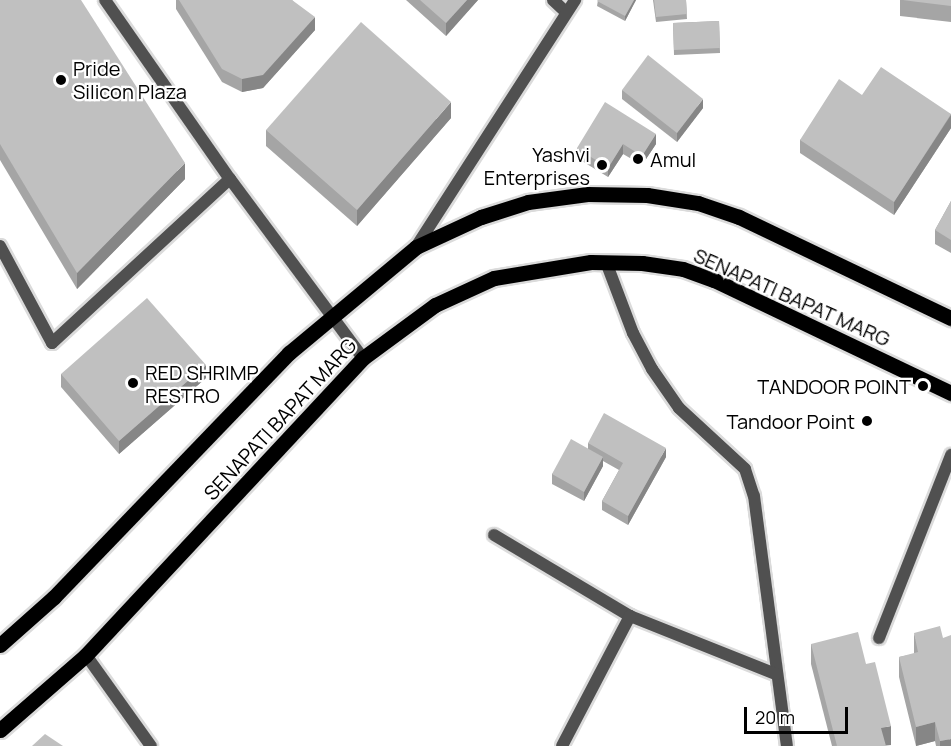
<!DOCTYPE html>
<html>
<head>
<meta charset="utf-8">
<style>
  body { margin:0 }
  #map { position:relative; width:951px; height:746px; overflow:hidden; background:#fff; font-family:Manrope,sans-serif }
  div>[style] { position:absolute }
  [style*='--x'] { left:calc(var(--x)*1px); top:calc(var(--y)*1px); width:calc(var(--w)*1px); rotate:calc(var(--a)*1deg) }
  .roads { filter:drop-shadow(2px 0 #dbdbdb) drop-shadow(-2px 0 #dbdbdb) drop-shadow(0 2px #dbdbdb) drop-shadow(0 -2px #dbdbdb) }
  .service>* { height:12px; margin:-6px; padding:0 6px; transform-origin:6px; border-radius:6px; background:#505050 }
  .minor>* { height:12px; margin:-6px; padding:0 6px; transform-origin:6px; border-radius:6px; background:#505050 }
  .primary>* { height:15px; margin:-7.5px; padding:0 7.5px; transform-origin:7.5px; border-radius:7.5px; background:#000 }
  .wall>* { inset:0; background:#a5a5a5 }
  .shaded-wall>* { inset:0; background:#868686 }
  .building>* { inset:0; background:#c0c0c0 }
  .dots>* { width:16px; height:16px; translate:-50% -50%; box-sizing:border-box; border:3px solid #fff; border-radius:50% }
  span { translate:-50% -50%; white-space:nowrap; text-align:center; line-height:1.15; -webkit-text-stroke:4.5px #fff; paint-order:stroke }
  .poi-label { font-size:20px; color:#000 }
  .left { translate:0 -50%; text-align:left }
  .right { translate:-100% -50%; text-align:right }
  .street-label { font-size:20px; color:#000 }
  .scale { position:absolute; left:744px; top:707px; width:104px; height:27px; box-sizing:border-box; border:3px solid #000; border-top:0; padding-left:8px; font-size:18px; line-height:21px; white-space:nowrap; color:#000; -webkit-text-stroke:4px #fff; paint-order:stroke }
</style>
</head>
<body>
<div id="map">
  <div class="roads">
    <div class="service">
      <div style="--x:0;--y:246;--w:110;--a:61.8"></div>
      <div style="--x:52;--y:343;--w:242;--a:-42.7"></div>
      <div style="--x:606;--y:262;--w:76;--a:69.2"></div>
      <div style="--x:633;--y:333;--w:41;--a:62.2"></div>
      <div style="--x:652;--y:369;--w:47;--a:55.3"></div>
      <div style="--x:679;--y:408;--w:90;--a:42.7"></div>
      <div style="--x:745;--y:469;--w:28;--a:72"></div>
      <div style="--x:754;--y:496;--w:252;--a:82.5"></div>
      <div style="--x:494;--y:535;--w:158;--a:30.8"></div>
      <div style="--x:630;--y:616;--w:157;--a:21.7"></div>
      <div style="--x:562;--y:746;--w:147;--a:-62.4"></div>
    </div>
    <div class="minor">
      <div style="--x:105;--y:0;--w:218;--a:55.1"></div>
      <div style="--x:230;--y:179;--w:223;--a:53.4"></div>
      <div style="--x:553;--y:0;--w:18;--a:43"></div>
      <div style="--x:416;--y:247;--w:294;--a:-57.2"></div>
      <div style="--x:879;--y:638;--w:197;--a:-68.5"></div>
      <div style="--x:86;--y:655;--w:112;--a:54.5"></div>
    </div>
    <div class="primary">
      <div style="--x:0;--y:645;--w:72;--a:-41.6"></div>
      <div style="--x:54;--y:597;--w:339;--a:-46.1"></div>
      <div style="--x:289;--y:353;--w:165;--a:-39.8"></div>
      <div style="--x:416;--y:247;--w:72;--a:-24.8"></div>
      <div style="--x:481;--y:217;--w:49;--a:-17.7"></div>
      <div style="--x:528;--y:202;--w:60;--a:-7.7"></div>
      <div style="--x:587;--y:194;--w:60;--a:1"></div>
      <div style="--x:647;--y:195;--w:52;--a:8.9"></div>
      <div style="--x:698;--y:203;--w:43;--a:18.9"></div>
      <div style="--x:739;--y:217;--w:235;--a:25.5"></div>
      <div style="--x:0;--y:730;--w:114;--a:-41.1"></div>
      <div style="--x:86;--y:655;--w:406;--a:-47"></div>
      <div style="--x:363;--y:358;--w:89;--a:-36.4"></div>
      <div style="--x:435;--y:305;--w:65;--a:-24.6"></div>
      <div style="--x:494;--y:278;--w:98;--a:-9.4"></div>
      <div style="--x:591;--y:262;--w:51;--a:1.1"></div>
      <div style="--x:642;--y:263;--w:41;--a:8.3"></div>
      <div style="--x:683;--y:269;--w:33;--a:20"></div>
      <div style="--x:714;--y:280;--w:263;--a:25.5"></div>
    </div>
  </div>
  <div class="wall">
    <div style="clip-path:polygon(0 0,185px 179px,77px 289px,0 160px)"></div>
    <div style="clip-path:polygon(176px 0,292px 0,315px 30px,263px 88px,242px 92px,222px 82px,176px 9px)"></div>
    <div style="clip-path:polygon(406px 0,478px 0,446px 36px)"></div>
    <div style="clip-path:polygon(598px 0,636px 0,625px 21px,597px 6px)"></div>
    <div style="clip-path:polygon(653px 0,686px 0,687px 19px,656px 22px)"></div>
    <div style="clip-path:polygon(900px 0,951px 0,951px 22px,900px 16px)"></div>
    <div style="clip-path:polygon(719px 21px,720px 53px,674px 55px,673px 23px)"></div>
    <div style="clip-path:polygon(622px 90px,703px 108px,677px 142px,622px 99px)"></div>
    <div style="clip-path:polygon(862px 95px,951px 114px,951px 128px,894px 215px,800px 153px,800px 140px)"></div>
    <div style="clip-path:polygon(451px 118px,357px 226px,266px 146px,266px 130px)"></div>
    <div style="clip-path:polygon(656px 134px,656px 144px,642px 165px,623px 154px,608px 177px,577px 158px,577px 148px)"></div>
    <div style="clip-path:polygon(951px 201px,951px 253px,935px 244px,935px 230px)"></div>
    <div style="clip-path:polygon(61px 374px,206px 378px,119px 454px,61px 387px)"></div>
    <div style="clip-path:polygon(588px 443px,666px 457px,628px 525px,602px 510px,602px 501px,619px 470px,603px 461px,603px 466px,584px 501px,552px 484px,552px 474px,588px 449px)"></div>
    <div style="clip-path:polygon(914px 633px,951px 746px,936px 746px,935px 741px,916px 746px,899px 677px,899px 657px,914px 654px)"></div>
    <div style="clip-path:polygon(811px 644px,866px 664px,891px 745px,832px 746px,811px 664px)"></div>
  </div>
  <div class="shaded-wall">
    <div style="clip-path:polygon(467px 0,478px 0,446px 36px,446px 23px)"></div>
    <div style="clip-path:polygon(634px 0,636px 0,625px 21px,625px 16px)"></div>
    <div style="clip-path:polygon(315px 17px,315px 30px,263px 88px,242px 92px,242px 79px)"></div>
    <div style="clip-path:polygon(703px 99px,703px 108px,677px 142px,677px 133px)"></div>
    <div style="clip-path:polygon(451px 102px,451px 118px,357px 226px,357px 210px)"></div>
    <div style="clip-path:polygon(951px 115px,951px 128px,894px 215px,894px 202px)"></div>
    <div style="clip-path:polygon(656px 134px,656px 144px,642px 165px,642px 156px)"></div>
    <div style="clip-path:polygon(623px 144px,623px 154px,608px 177px,608px 168px)"></div>
    <div style="clip-path:polygon(185px 163px,185px 179px,77px 289px,77px 273px)"></div>
    <div style="clip-path:polygon(206px 365px,206px 378px,119px 454px,119px 441px)"></div>
    <div style="clip-path:polygon(666px 448px,666px 457px,628px 525px,628px 516px)"></div>
    <div style="clip-path:polygon(603px 457px,603px 466px,584px 501px,584px 492px)"></div>
    <div style="clip-path:polygon(935px 722px,935px 741px,916px 746px,916px 727px)"></div>
    <div style="clip-path:polygon(891px 726px,891px 745px,881px 746px,881px 728px)"></div>
    <div style="clip-path:polygon(951px 739px,951px 746px,940px 746px,940px 741px)"></div>
  </div>
  <div class="building">
    <div style="clip-path:polygon(0 0,81px 0,185px 163px,77px 273px,0 144px)"></div>
    <div style="clip-path:polygon(179px 0,292px 0,315px 17px,263px 75px,242px 79px,222px 69px)"></div>
    <div style="clip-path:polygon(420px 0,467px 0,446px 23px)"></div>
    <div style="clip-path:polygon(598px 0,634px 0,625px 16px,597px 1px)"></div>
    <div style="clip-path:polygon(654px 0,686px 0,687px 14px,656px 17px)"></div>
    <div style="clip-path:polygon(903px 0,951px 0,951px 6px)"></div>
    <div style="clip-path:polygon(719px 21px,720px 48px,674px 50px,673px 23px)"></div>
    <div style="clip-path:polygon(361px 22px,451px 102px,357px 210px,266px 130px)"></div>
    <div style="clip-path:polygon(648px 55px,703px 99px,677px 133px,622px 90px)"></div>
    <div style="clip-path:polygon(881px 67px,951px 114px,894px 202px,800px 140px,839px 79px,862px 95px)"></div>
    <div style="clip-path:polygon(605px 102px,656px 134px,642px 156px,623px 144px,608px 168px,577px 148px)"></div>
    <div style="clip-path:polygon(951px 201px,951px 240px,935px 230px)"></div>
    <div style="clip-path:polygon(147px 298px,206px 365px,119px 441px,61px 374px)"></div>
    <div style="clip-path:polygon(604px 413px,666px 448px,628px 516px,602px 501px,623px 463px,588px 443px)"></div>
    <div style="clip-path:polygon(571px 439px,603px 457px,584px 492px,552px 474px)"></div>
    <div style="clip-path:polygon(940px 626px,943px 638px,951px 635px,951px 739px,940px 741px,935px 722px,916px 727px,899px 657px,918px 652px,914px 633px)"></div>
    <div style="clip-path:polygon(858px 632px,866px 664px,875px 662px,891px 726px,881px 728px,886px 746px,837px 746px,811px 644px)"></div>
    <div style="clip-path:polygon(45px 734px,63px 746px,32px 746px)"></div>
  </div>
  <div class="dots">
    <div style="left:61px;top:80px;background:#000"></div>
    <div style="left:638px;top:159px;background:#000"></div>
    <div style="left:602px;top:165px;background:#000"></div>
    <div style="left:133px;top:383px;background:#000"></div>
    <div style="left:923px;top:386px;background:#000"></div>
    <div style="left:867px;top:421px;background:#000"></div>
  </div>
  <div class="poi-label">
    <span class="left" style="left:73px;top:80px">Pride<br>Silicon Plaza</span>
    <span class="right" style="left:590px;top:166px">Yashvi<br>Enterprises</span>
    <span class="left" style="left:650px;top:159px">Amul</span>
    <span class="left" style="left:145px;top:384px">RED SHRIMP<br>RESTRO</span>
    <span class="right" style="left:911px;top:386px">TANDOOR POINT</span>
    <span class="right" style="left:855px;top:421px">Tandoor Point</span>
  </div>
  <div class="street-label">
    <span style="left:792px;top:297px;rotate:24deg">SENAPATI BAPAT MARG</span>
    <span style="left:280px;top:419px;rotate:-47deg">SENAPATI BAPAT MARG</span>
  </div>
  <div class="scale">20 m</div>
</div>
</body>
</html>
